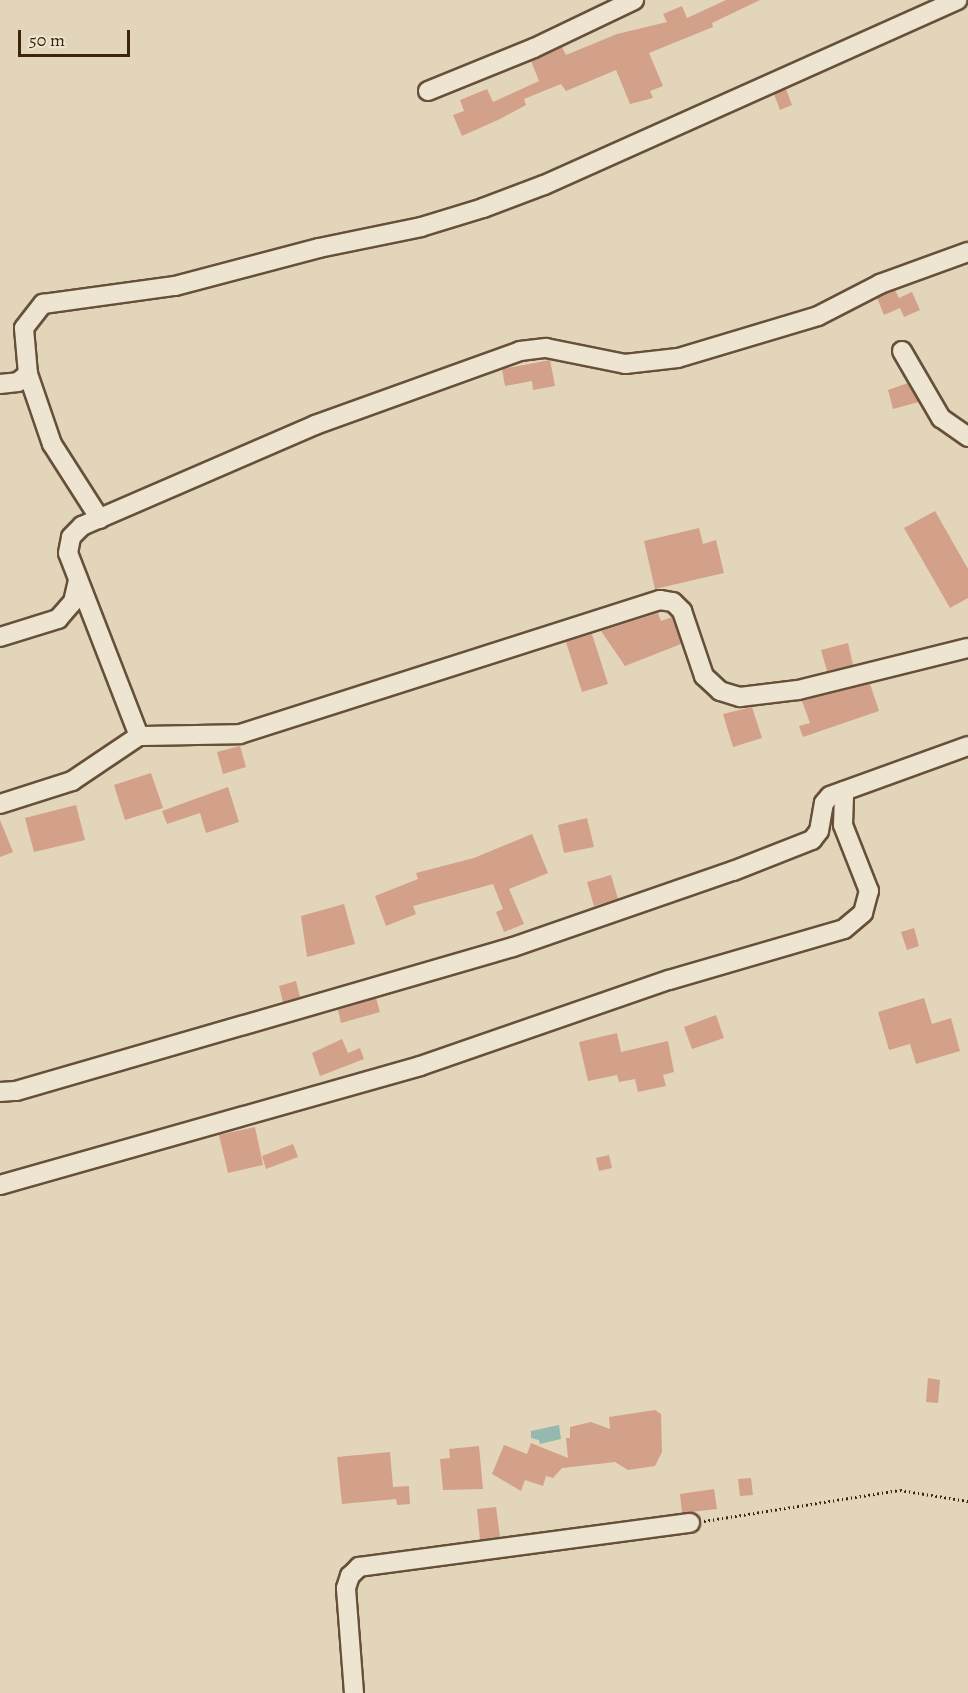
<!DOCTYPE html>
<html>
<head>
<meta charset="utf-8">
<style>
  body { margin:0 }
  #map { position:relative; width:968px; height:1693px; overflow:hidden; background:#e3d5b9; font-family:Alegreya,serif }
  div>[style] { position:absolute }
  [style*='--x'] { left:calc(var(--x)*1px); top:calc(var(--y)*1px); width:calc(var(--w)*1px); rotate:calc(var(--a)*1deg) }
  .water>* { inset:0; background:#95b9af }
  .building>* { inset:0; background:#d3a089 }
  .path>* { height:3px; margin-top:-1.5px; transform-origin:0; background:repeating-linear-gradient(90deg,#3c240d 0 1.5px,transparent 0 4.5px) }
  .roads { filter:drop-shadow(2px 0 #665038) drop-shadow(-2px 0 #665038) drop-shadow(0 2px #665038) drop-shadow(0 -2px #665038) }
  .minor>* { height:18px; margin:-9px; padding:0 9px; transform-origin:9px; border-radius:9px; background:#ede4d2 }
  span { translate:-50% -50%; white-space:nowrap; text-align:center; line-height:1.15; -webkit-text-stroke:5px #ede4d2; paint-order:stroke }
  .scale { position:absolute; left:18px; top:30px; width:112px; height:27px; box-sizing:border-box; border:3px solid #3c240d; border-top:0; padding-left:8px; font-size:18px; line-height:21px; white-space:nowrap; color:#3c240d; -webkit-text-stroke:4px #ede4d2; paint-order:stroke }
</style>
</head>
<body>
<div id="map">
  <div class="water">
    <div style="clip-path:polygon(559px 1425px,561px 1439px,540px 1444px,539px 1440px,531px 1438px,531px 1431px)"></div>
  </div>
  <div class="building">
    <div style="clip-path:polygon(726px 0,760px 0,712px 23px,713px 27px,649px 53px,663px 86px,650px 91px,653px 98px,630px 104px,616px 70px,566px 91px,561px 84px,524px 99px,526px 105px,500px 119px,462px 136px,453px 115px,464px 111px,460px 100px,487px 89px,493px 102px,539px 81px,531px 61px,562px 47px,566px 55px,617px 34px,667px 22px,663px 14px,682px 6px,687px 18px)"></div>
    <div style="clip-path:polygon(786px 89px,792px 105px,780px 110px,774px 94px)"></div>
    <div style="clip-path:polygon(895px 290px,899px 298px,912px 292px,920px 310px,904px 317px,900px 308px,884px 315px,877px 298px)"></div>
    <div style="clip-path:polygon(550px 360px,555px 386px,533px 390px,532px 381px,505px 386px,502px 369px)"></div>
    <div style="clip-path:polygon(908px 383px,919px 402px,893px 409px,888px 390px)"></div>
    <div style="clip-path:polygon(935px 511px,968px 569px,968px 598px,950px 608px,904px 528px)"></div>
    <div style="clip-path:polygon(699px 528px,703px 544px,716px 540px,724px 573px,655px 589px,644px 541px)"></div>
    <div style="clip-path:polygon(658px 613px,661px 621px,672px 617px,681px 644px,625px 666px,601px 631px)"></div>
    <div style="clip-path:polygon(592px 634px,608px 684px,582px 692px,566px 642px)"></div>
    <div style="clip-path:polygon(848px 643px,853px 665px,827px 671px,821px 650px)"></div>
    <div style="clip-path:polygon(870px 684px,879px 711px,803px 737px,799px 726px,810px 723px,802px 701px)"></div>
    <div style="clip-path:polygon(752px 707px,762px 738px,733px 747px,723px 714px)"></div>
    <div style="clip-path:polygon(240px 746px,246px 767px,223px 774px,217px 752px)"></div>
    <div style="clip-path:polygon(151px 773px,163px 808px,125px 820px,114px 785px)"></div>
    <div style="clip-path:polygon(228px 787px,239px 822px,206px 833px,200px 813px,167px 824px,162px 811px)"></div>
    <div style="clip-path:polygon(76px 805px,85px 840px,34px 852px,25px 818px)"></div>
    <div style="clip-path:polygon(587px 818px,594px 847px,564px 853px,558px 825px)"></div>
    <div style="clip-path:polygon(0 820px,13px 852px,0 857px)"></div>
    <div style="clip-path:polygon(532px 834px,548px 873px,509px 889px,524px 924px,504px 932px,496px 912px,503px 909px,493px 884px,413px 906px,416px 914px,386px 926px,375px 896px,418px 879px,416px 873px,474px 858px)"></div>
    <div style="clip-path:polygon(611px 875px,618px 899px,594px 906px,587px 882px)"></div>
    <div style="clip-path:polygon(344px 904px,355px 944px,307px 957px,301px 916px)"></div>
    <div style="clip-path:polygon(914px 928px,919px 946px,907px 950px,901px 932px)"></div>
    <div style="clip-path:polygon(296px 981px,300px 997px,283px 1002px,279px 986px)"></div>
    <div style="clip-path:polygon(376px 998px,380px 1012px,341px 1023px,338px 1010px)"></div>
    <div style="clip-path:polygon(924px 998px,932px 1024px,951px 1018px,960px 1051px,916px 1064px,910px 1044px,889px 1050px,878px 1012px)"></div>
    <div style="clip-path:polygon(716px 1015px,724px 1038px,692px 1049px,684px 1027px)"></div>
    <div style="clip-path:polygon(617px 1033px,621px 1052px,668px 1041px,674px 1072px,663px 1075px,666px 1086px,638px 1092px,635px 1079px,619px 1082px,617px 1075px,588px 1081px,579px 1042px)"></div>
    <div style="clip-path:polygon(342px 1039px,348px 1053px,360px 1048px,364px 1059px,320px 1076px,312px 1053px)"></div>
    <div style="clip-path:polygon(255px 1127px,263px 1165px,228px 1173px,219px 1135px)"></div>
    <div style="clip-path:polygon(293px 1144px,298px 1157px,266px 1169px,262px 1156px)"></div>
    <div style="clip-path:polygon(609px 1155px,612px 1168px,599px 1171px,596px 1158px)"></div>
    <div style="clip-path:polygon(928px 1378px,940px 1380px,938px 1403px,926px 1402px)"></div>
    <div style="clip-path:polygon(655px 1410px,661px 1414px,662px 1452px,655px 1466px,628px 1470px,615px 1462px,562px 1468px,553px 1478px,546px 1476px,543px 1486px,525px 1480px,521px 1491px,492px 1474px,504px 1445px,527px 1454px,531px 1443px,568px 1458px,566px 1438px,570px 1438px,570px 1427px,591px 1422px,610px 1429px,609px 1417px)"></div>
    <div style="clip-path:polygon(479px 1446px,483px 1489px,443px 1490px,440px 1459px,450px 1458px,449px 1449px)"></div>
    <div style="clip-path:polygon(390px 1452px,393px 1487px,409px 1486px,410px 1504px,397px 1505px,396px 1499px,342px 1504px,337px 1457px)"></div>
    <div style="clip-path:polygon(751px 1478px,753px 1495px,740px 1496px,738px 1479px)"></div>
    <div style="clip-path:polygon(714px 1489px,717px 1509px,682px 1513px,680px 1494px)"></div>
    <div style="clip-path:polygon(496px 1507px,500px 1537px,480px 1540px,477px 1509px)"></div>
  </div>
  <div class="path">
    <div style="--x:704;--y:1521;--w:198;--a:-9"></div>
    <div style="--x:900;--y:1490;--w:69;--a:9.2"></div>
  </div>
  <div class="roads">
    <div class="minor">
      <div style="--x:428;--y:91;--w:114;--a:-22.1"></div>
      <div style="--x:534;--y:48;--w:111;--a:-25.6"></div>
      <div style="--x:902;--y:351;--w:78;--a:59.8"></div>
      <div style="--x:941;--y:418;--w:33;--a:35"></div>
      <div style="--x:28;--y:374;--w:74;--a:71.1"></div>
      <div style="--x:52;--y:444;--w:89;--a:57.4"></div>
      <div style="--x:0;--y:384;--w:18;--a:-6"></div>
      <div style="--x:18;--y:382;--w:13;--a:-39"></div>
      <div style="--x:28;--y:374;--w:46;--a:-95"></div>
      <div style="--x:24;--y:328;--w:31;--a:-52"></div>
      <div style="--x:43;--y:304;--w:133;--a:-7.8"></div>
      <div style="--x:175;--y:286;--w:149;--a:-14.8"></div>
      <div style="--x:319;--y:248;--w:104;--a:-11.6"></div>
      <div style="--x:421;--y:227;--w:65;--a:-17"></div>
      <div style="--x:483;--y:208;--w:65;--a:-20.7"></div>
      <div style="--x:544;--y:185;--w:453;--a:-24.1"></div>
      <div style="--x:0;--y:637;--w:61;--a:-17.2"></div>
      <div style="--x:58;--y:619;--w:23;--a:-49"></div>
      <div style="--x:73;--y:602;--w:23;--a:-77"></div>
      <div style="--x:139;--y:736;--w:196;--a:-111.2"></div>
      <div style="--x:68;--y:553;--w:16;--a:-79"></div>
      <div style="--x:71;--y:537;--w:16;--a:-45"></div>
      <div style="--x:82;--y:526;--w:254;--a:-23.4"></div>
      <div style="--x:315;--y:425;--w:218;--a:-19.8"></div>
      <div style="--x:520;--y:351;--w:26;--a:-7"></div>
      <div style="--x:546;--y:348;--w:81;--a:11.4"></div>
      <div style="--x:625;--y:364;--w:53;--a:-6.5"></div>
      <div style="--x:678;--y:358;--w:146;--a:-16.7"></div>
      <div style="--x:818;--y:316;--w:70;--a:-27.3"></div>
      <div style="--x:880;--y:284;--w:94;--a:-20"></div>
      <div style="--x:0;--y:804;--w:76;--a:-17.7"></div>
      <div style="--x:72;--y:781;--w:81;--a:-33.9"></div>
      <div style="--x:139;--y:736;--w:101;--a:-1.1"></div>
      <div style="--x:240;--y:734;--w:441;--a:-17.7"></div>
      <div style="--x:660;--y:600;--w:13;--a:9"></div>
      <div style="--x:673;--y:602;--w:13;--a:45"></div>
      <div style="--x:682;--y:611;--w:69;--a:71.3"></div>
      <div style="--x:704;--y:676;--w:22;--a:43"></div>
      <div style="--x:720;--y:691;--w:21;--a:17"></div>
      <div style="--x:740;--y:697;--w:58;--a:-6.9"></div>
      <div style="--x:798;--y:690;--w:175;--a:-13.9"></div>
      <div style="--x:0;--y:1092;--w:16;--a:-4"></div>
      <div style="--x:16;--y:1091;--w:517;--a:-16.16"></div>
      <div style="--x:513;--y:947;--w:233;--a:-19.1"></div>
      <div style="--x:733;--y:871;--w:85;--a:-21.4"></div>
      <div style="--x:812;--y:840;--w:11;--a:-52"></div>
      <div style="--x:819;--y:831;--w:28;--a:-80"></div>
      <div style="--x:824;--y:803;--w:9;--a:-49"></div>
      <div style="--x:830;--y:796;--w:147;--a:-19.9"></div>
      <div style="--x:0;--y:1185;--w:437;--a:-15.8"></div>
      <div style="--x:420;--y:1066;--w:263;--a:-19.1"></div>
      <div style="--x:669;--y:980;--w:182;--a:-16.2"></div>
      <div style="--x:844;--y:929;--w:25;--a:-40"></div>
      <div style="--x:863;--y:913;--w:23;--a:-75"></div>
      <div style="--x:869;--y:891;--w:71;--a:-111.5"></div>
      <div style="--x:843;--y:825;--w:34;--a:-88"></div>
      <div style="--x:354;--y:1693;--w:105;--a:-94.4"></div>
      <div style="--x:346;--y:1588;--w:13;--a:-72"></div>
      <div style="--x:350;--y:1576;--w:13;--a:-45"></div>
      <div style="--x:359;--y:1567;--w:334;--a:-7.6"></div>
    </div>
  </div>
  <div class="scale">50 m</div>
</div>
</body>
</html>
